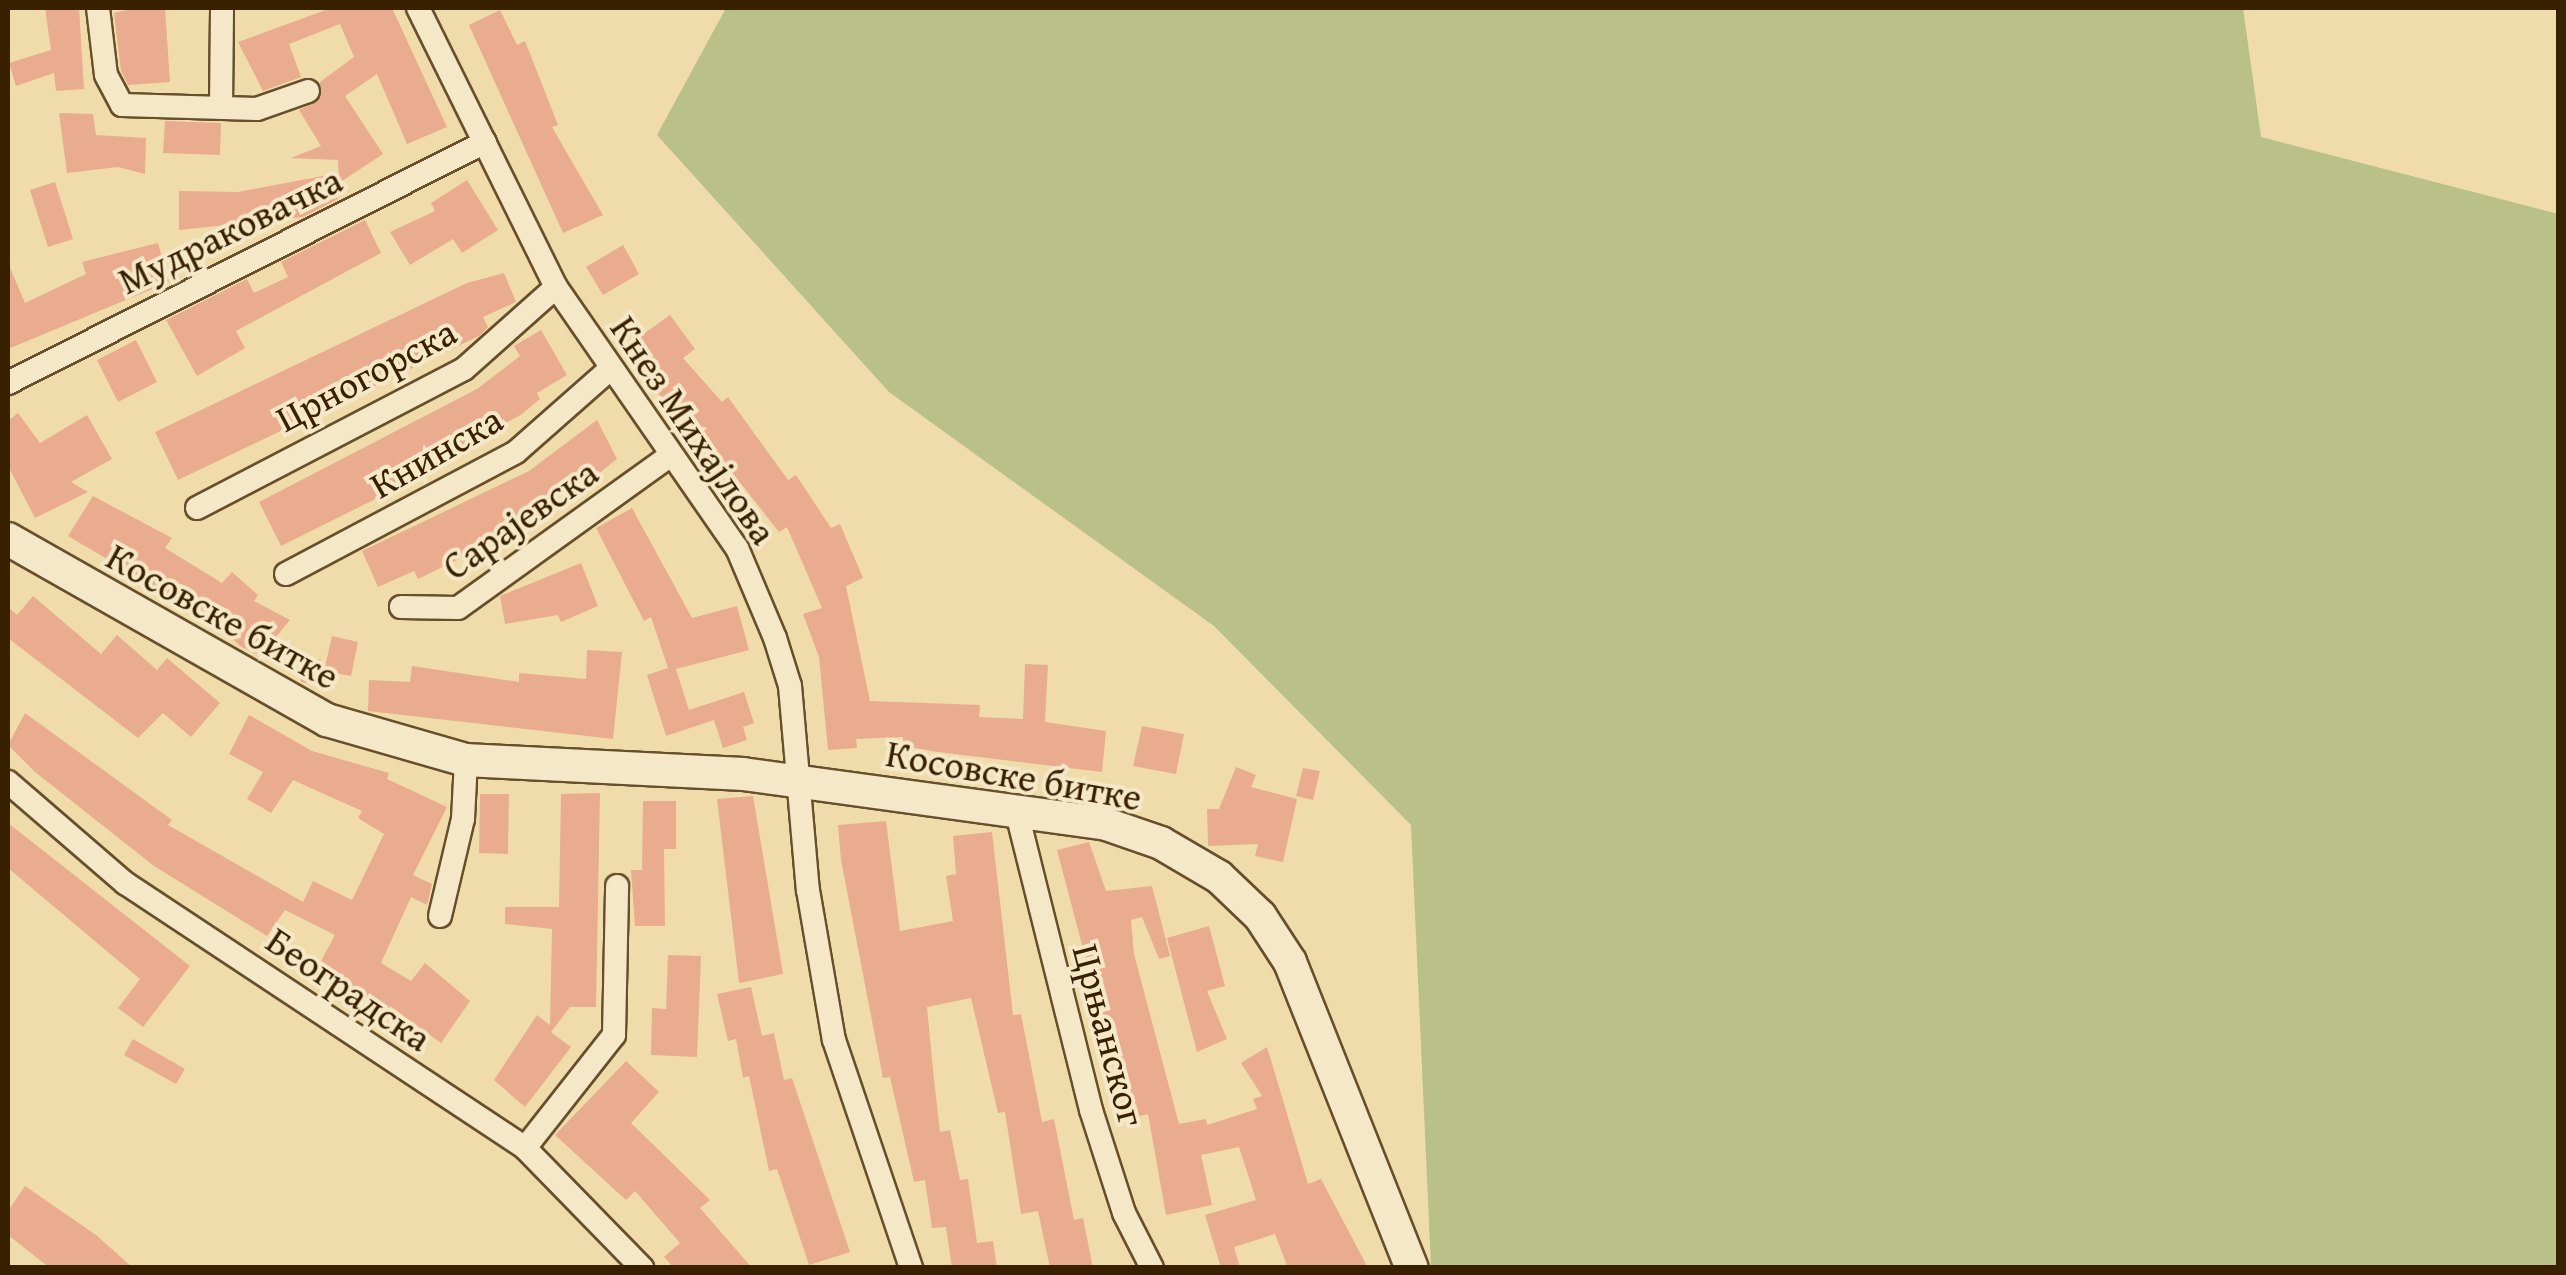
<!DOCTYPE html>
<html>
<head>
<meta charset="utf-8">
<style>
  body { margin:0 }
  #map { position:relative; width:2566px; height:1275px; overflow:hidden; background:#efdcaa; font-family:"Gentium Book Plus",serif }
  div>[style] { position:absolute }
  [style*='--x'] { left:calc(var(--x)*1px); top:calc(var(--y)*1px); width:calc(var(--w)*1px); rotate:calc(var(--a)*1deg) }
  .green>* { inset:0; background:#b9c088 }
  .building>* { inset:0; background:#eaac8e }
  .roads { filter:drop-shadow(2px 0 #664f2a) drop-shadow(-2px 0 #664f2a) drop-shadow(0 2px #664f2a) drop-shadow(0 -2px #664f2a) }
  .street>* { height:22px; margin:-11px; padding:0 11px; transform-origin:11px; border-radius:11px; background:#f5e8c8 }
  .secondary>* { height:32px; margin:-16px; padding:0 16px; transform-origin:16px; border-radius:16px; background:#f5e8c8 }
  span { translate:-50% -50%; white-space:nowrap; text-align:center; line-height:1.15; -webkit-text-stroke:8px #f5e8c8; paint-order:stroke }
  .street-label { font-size:38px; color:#382000 }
  .frame { position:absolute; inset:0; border:10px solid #382000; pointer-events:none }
</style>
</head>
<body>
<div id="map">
  <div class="green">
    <div style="clip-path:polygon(726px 8px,2243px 8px,2261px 137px,2558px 214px,2558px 1267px,1431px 1267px,1411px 825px,1214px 626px,889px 392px,657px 135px)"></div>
  </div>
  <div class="building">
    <div style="clip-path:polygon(45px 8px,79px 8px,84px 89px,56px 91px,54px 73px,16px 86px,9px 63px,51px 50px)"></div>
    <div style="clip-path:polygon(135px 8px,165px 8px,170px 82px,128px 85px,121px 71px,114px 13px)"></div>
    <div style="clip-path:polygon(331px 8px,392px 8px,447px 127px,407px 144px,377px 74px,345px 96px,383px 154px,339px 183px,338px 160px,291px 158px,321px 146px,299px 110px,319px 101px,320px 82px,354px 57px,340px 24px,289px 44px,301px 77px,263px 91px,238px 42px)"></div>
    <div style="clip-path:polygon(500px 10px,517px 45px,525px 41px,558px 125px,552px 127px,603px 215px,563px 233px,469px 25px)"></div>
    <div style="clip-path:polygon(59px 113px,93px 114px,96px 135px,146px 138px,145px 174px,118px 167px,67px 173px)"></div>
    <div style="clip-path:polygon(165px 121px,221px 123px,220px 155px,163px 153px)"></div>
    <div style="clip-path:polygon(328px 175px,338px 199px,303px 217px,179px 230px,179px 191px,238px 192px)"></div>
    <div style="clip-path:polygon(467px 180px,498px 230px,462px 253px,453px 239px,410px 265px,390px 232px,435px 211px,431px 203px)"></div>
    <div style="clip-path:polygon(55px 182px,73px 239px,48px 247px,30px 190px)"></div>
    <div style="clip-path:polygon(365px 220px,381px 253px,236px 331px,245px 348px,197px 376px,166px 320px,247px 279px,254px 293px,288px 277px,281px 262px)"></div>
    <div style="clip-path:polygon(158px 243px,169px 282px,8px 349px,8px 263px,25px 303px,86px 274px,82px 262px)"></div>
    <div style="clip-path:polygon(623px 245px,639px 274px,603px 295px,586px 267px)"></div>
    <div style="clip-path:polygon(504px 273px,516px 302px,483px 317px,488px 327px,479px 336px,178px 480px,155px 432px,467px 283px)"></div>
    <div style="clip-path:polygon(670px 315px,695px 349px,683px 358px,722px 402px,728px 397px,788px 480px,796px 475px,831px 528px,840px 524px,863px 578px,846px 586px,870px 701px,980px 705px,979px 717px,1023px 719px,1025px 664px,1048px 665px,1045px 722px,1106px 731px,1102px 772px,938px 752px,903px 746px,903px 737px,856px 739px,857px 748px,828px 750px,819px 657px,803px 614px,822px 608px,787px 527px,779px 532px,682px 409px,676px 414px,657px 392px,663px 386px,631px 343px)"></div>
    <div style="clip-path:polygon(541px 330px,567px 375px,537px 393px,540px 399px,522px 414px,472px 442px,476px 449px,281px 546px,259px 502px,477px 389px,520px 356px,514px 346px)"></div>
    <div style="clip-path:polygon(136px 340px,157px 382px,118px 402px,97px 360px)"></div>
    <div style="clip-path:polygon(18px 413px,40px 443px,87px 415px,112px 459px,71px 482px,88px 492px,35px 518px,8px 466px,8px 421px)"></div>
    <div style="clip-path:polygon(597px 420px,617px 459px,597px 475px,552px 495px,556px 503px,532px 516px,535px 522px,418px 579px,414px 571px,378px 587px,362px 551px,529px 471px)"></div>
    <div style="clip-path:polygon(93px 496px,172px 538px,165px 548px,222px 583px,232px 572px,258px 595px,254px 601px,290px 620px,260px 656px,240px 646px,195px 603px,192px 609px,68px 536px)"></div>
    <div style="clip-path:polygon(632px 508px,692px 618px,737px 606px,749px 650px,676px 669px,689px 710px,744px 692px,754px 723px,743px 727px,747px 740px,723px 748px,714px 720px,666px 736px,647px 675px,668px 668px,651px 617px,644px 621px,596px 528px)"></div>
    <div style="clip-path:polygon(581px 563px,598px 606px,561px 622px,558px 615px,505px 624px,500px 596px)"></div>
    <div style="clip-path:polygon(33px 596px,101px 654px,117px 635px,157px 670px,167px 658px,220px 703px,191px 737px,163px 713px,138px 738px,8px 638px,8px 607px,17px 615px)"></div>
    <div style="clip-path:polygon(332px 636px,358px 642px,351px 676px,324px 671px)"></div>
    <div style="clip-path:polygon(587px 650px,622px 652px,613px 739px,368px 711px,369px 680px,410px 682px,412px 666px,519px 682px,519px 673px,586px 679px)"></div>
    <div style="clip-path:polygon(321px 659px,322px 686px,301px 682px,300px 661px)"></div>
    <div style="clip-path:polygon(25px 713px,172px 820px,168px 825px,303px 902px,313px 881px,352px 900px,384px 834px,358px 818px,362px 811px,293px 780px,271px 813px,247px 799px,263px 772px,229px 754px,249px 715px,312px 751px,389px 773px,387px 779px,447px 807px,413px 875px,432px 884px,427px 905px,411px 897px,381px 963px,411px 981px,425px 963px,470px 1001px,441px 1043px,390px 1006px,387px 1012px,315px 972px,335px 935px,285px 910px,267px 936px,154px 866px,35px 772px,8px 745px)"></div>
    <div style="clip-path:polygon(1142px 726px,1184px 734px,1176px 774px,1133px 766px)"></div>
    <div style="clip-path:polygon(1236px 767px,1256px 775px,1251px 787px,1297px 799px,1283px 862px,1255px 856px,1258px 844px,1208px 846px,1207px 809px,1219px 809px)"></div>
    <div style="clip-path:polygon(1303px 768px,1320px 771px,1313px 800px,1296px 796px)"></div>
    <div style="clip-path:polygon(600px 793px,596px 1007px,570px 1007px,551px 1032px,571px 1047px,525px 1107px,494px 1080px,537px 1015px,550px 1025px,552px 929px,505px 924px,505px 907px,559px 907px,561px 794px)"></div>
    <div style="clip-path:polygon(480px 794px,509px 794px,508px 854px,479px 853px)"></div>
    <div style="clip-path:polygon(753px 796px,783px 974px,739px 983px,717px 799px)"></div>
    <div style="clip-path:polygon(643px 801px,676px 801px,676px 849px,664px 849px,665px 926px,635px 926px,631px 870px,642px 870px)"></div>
    <div style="clip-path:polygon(886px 821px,900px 931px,953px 921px,946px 876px,956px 874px,953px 836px,992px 832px,1013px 1015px,1021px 1014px,1042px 1122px,1054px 1119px,1074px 1220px,1083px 1218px,1093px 1268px,1050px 1268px,1038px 1211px,1021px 1214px,1005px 1112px,998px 1113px,971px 998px,927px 1007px,933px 1070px,940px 1132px,950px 1130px,960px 1180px,968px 1179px,977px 1243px,993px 1241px,997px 1268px,952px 1268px,946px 1227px,932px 1228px,925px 1180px,914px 1182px,890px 1077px,883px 1078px,841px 860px,838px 825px)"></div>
    <div style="clip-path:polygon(8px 823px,190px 966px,143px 1027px,118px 1008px,140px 979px,8px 868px)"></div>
    <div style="clip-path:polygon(1089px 842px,1106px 891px,1152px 886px,1170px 956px,1159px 959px,1142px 917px,1131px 920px,1134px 954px,1179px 1124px,1206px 1119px,1207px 1125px,1257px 1109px,1253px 1099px,1262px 1096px,1241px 1063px,1267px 1047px,1308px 1184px,1321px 1179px,1368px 1268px,1288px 1268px,1275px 1234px,1234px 1247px,1240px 1268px,1221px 1268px,1205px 1215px,1256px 1200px,1239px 1147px,1201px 1155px,1212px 1205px,1166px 1215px,1148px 1114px,1128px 1119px,1116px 1026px,1104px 1028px,1057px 850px)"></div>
    <div style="clip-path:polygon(1209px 926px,1225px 986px,1207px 991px,1227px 1039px,1197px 1052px,1167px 938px)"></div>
    <div style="clip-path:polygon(668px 955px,701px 956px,697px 1057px,651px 1055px,652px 1008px,666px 1009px)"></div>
    <div style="clip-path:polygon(751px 987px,762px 1036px,774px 1033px,784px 1080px,792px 1078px,850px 1252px,809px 1265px,777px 1169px,769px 1171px,749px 1076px,743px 1078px,736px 1039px,728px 1041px,717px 994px)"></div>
    <div style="clip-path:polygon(133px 1039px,185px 1069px,176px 1084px,124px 1055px)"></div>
    <div style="clip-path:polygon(626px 1061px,659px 1092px,631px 1123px,710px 1200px,700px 1208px,752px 1268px,674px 1268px,664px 1257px,680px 1243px,635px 1191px,626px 1200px,555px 1135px)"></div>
    <div style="clip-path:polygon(25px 1186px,96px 1235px,133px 1268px,50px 1268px,8px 1235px,8px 1211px)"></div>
  </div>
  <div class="roads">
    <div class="street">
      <div style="--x:98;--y:8;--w:67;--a:83.2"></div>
      <div style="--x:106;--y:75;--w:34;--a:62"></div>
      <div style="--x:122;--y:105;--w:135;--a:1.7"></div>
      <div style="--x:257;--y:109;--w:54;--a:-19.4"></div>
      <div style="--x:418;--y:8;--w:311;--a:63.7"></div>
      <div style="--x:556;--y:287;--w:318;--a:55.3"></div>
      <div style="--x:737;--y:548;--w:98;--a:67.1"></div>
      <div style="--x:775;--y:638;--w:50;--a:72.6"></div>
      <div style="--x:790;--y:686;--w:205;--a:85"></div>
      <div style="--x:808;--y:890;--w:152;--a:80.2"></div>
      <div style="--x:834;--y:1040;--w:241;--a:71.3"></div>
      <div style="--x:221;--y:106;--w:98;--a:-89.4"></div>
      <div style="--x:8;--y:383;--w:534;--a:-26.8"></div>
      <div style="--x:197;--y:508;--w:301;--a:-27.5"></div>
      <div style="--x:464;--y:369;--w:123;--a:-41.7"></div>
      <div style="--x:286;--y:574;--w:260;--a:-27.9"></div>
      <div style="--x:516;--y:452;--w:124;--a:-41.4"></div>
      <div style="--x:401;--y:607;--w:57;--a:1"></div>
      <div style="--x:458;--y:608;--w:262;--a:-35.7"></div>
      <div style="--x:8;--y:782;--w:155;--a:40.8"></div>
      <div style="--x:125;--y:883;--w:480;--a:33.5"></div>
      <div style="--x:525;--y:1148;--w:168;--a:45.7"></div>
      <div style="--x:1017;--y:813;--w:306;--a:76"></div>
      <div style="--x:1091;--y:1110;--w:108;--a:72.2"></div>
      <div style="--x:1124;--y:1213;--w:62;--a:63"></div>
      <div style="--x:440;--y:916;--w:100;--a:-76.7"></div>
      <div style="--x:463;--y:819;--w:59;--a:-87.1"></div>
      <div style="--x:525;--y:1148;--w:144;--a:-51.8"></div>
      <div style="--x:614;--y:1035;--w:149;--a:-88.8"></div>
    </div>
    <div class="secondary">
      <div style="--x:8;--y:539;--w:367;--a:29.6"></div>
      <div style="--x:327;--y:720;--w:145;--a:16.1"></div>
      <div style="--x:466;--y:760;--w:277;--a:2.9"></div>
      <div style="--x:743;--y:774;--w:366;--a:7.8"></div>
      <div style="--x:1106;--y:824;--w:58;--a:19.1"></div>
      <div style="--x:1161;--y:843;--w:67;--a:30.4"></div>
      <div style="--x:1219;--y:877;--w:57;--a:43.6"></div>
      <div style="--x:1260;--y:916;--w:55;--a:56.9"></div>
      <div style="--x:1290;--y:962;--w:329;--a:68.3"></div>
    </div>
  </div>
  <div class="street-label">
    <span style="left:230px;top:230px;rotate:-26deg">Мудраковачка</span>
    <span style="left:366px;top:375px;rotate:-28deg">Црногорска</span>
    <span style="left:694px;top:430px;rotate:56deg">Кнез Михајлова</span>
    <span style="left:436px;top:452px;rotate:-30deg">Книнска</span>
    <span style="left:520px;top:519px;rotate:-35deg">Сарајевска</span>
    <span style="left:223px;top:616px;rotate:29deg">Косовске битке</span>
    <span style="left:1014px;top:775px;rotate:10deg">Косовске битке</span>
    <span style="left:349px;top:989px;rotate:34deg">Београдска</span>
    <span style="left:1109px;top:1035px;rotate:75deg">Црњанског</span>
  </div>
  <div class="frame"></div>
</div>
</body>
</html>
